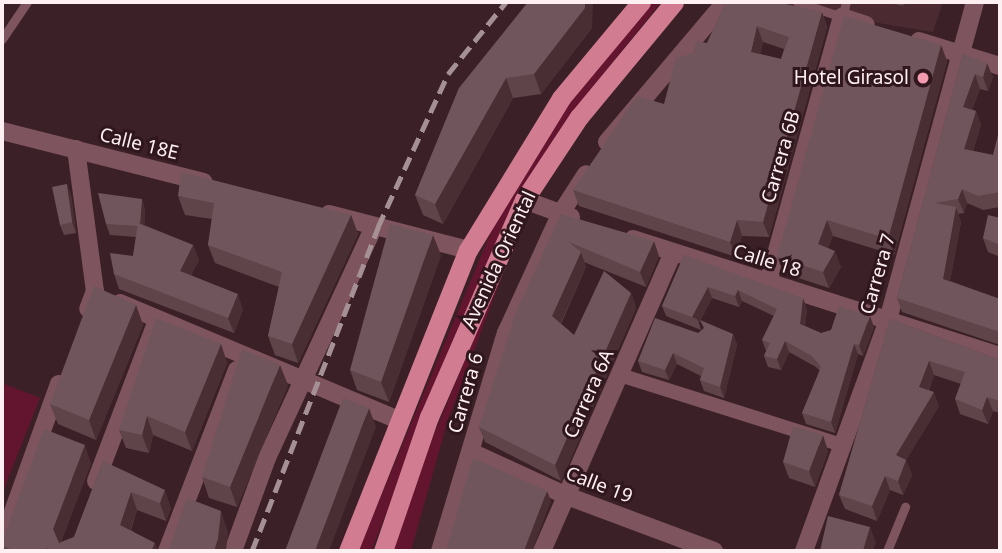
<!DOCTYPE html>
<html>
<head>
<meta charset="utf-8">
<style>
  body { margin:0 }
  #map { position:relative; width:1002px; height:553px; overflow:hidden; background:#3b2127; font-family:"Noto Sans",sans-serif }
  div>[style] { position:absolute }
  [style*='--x'] { left:calc(var(--x)*1px); top:calc(var(--y)*1px); width:calc(var(--w)*1px); rotate:calc(var(--a)*1deg) }
  .built>* { inset:0; background:#4b2a32 }
  .green>* { inset:0; background:#63142f }
  .service>* { height:9px; margin:-4.5px; padding:0 4.5px; transform-origin:4.5px; border-radius:4.5px; background:#7e545e }
  .pedestrian>* { height:14px; margin:-7px; padding:0 7px; transform-origin:7px; border-radius:7px; background:#7e545e }
  .minor>* { height:18px; margin:-9px; padding:0 9px; transform-origin:9px; border-radius:9px; background:#7e545e }
  .primary>* { height:19px; margin:-9.5px; padding:0 9.5px; transform-origin:9.5px; border-radius:9.5px; background:#d17c91 }
  .rail>* { height:5px; margin-top:-2.5px; transform-origin:0; background:repeating-linear-gradient(90deg,#a59195 0 14px,transparent 0 21px) }
  .wall>* { inset:0; background:#5f444a }
  .shaded-wall>* { inset:0; background:#492e34 }
  .building>* { inset:0; background:#70565c }
  .dots>* { width:19px; height:19px; translate:-50% -50%; box-sizing:border-box; border:4px solid #30171e; border-radius:50% }
  span { translate:-50% -50%; white-space:nowrap; text-align:center; line-height:1.15; -webkit-text-stroke:6px #30171e; paint-order:stroke }
  .poi-label { font-size:19px; color:#feeff2 }
  .right { translate:-100% -50%; text-align:right }
  .street-label { font-size:19px; color:#feeff2 }
  .frame { position:absolute; inset:0; border:4px solid #feeff2; pointer-events:none }
</style>
</head>
<body>
<div id="map">
  <div class="built">
    <div style="clip-path:polygon(750px 2px,943px 2px,933px 32px)"></div>
  </div>
  <div class="green">
    <div style="clip-path:polygon(647px 2px,661px 2px,580px 103px,503px 226px,371px 551px,358px 551px,496px 220px,572px 97px)"></div>
    <div style="clip-path:polygon(524px 217px,447px 423px,411px 551px,386px 551px)"></div>
    <div style="clip-path:polygon(2px 383px,40px 398px,2px 494px)"></div>
  </div>
  <div class="service">
    <div style="--x:797;--y:2;--w:47;--a:18.4"></div>
    <div style="--x:842;--y:17;--w:16;--a:-75"></div>
    <div style="--x:2;--y:39;--w:45;--a:-56"></div>
    <div style="--x:887;--y:551;--w:48;--a:-67.8"></div>
  </div>
  <div class="pedestrian">
    <div style="--x:620;--y:375;--w:233;--a:17.5"></div>
  </div>
  <div class="minor">
    <div style="--x:919;--y:41;--w:85;--a:17.2"></div>
    <div style="--x:2;--y:131;--w:208;--a:14.2"></div>
    <div style="--x:607;--y:142;--w:178;--a:-49.8"></div>
    <div style="--x:76;--y:149;--w:143;--a:82.4"></div>
    <div style="--x:95;--y:291;--w:19;--a:111"></div>
    <div style="--x:524;--y:200;--w:50;--a:19.9"></div>
    <div style="--x:329;--y:214;--w:144;--a:14.5"></div>
    <div style="--x:633;--y:239;--w:385;--a:17.7"></div>
    <div style="--x:768;--y:283;--w:276;--a:-74.5"></div>
    <div style="--x:842;--y:17;--w:25;--a:18"></div>
    <div style="--x:120;--y:303;--w:303;--a:22.8"></div>
    <div style="--x:471;--y:452;--w:106;--a:24.6"></div>
    <div style="--x:567;--y:496;--w:157;--a:20.5"></div>
    <div style="--x:96;--y:481;--w:164;--a:-69.2"></div>
    <div style="--x:2;--y:542;--w:168;--a:-70.2"></div>
    <div style="--x:167;--y:551;--w:194;--a:-68.9"></div>
    <div style="--x:233;--y:551;--w:99;--a:-69.9"></div>
    <div style="--x:267;--y:458;--w:255;--a:-65.2"></div>
    <div style="--x:440;--y:551;--w:228;--a:-73.2"></div>
    <div style="--x:506;--y:333;--w:132;--a:-65.4"></div>
    <div style="--x:561;--y:213;--w:46;--a:-57.3"></div>
    <div style="--x:542;--y:551;--w:326;--a:-66.3"></div>
    <div style="--x:804;--y:551;--w:246;--a:-70"></div>
    <div style="--x:888;--y:320;--w:330;--a:-74.7"></div>
  </div>
  <div class="primary">
    <div style="--x:348;--y:551;--w:324;--a:-68.3"></div>
    <div style="--x:468;--y:250;--w:178;--a:-58.5"></div>
    <div style="--x:561;--y:98;--w:125;--a:-50.2"></div>
    <div style="--x:383;--y:551;--w:142;--a:-71.1"></div>
    <div style="--x:429;--y:417;--w:237;--a:-66.4"></div>
    <div style="--x:524;--y:200;--w:100;--a:-56.5"></div>
    <div style="--x:579;--y:117;--w:149;--a:-50.4"></div>
  </div>
  <div class="rail">
    <div style="--x:252;--y:551;--w:348;--a:-68.7"></div>
    <div style="--x:378;--y:227;--w:168;--a:-65.4"></div>
    <div style="--x:448;--y:74;--w:92;--a:-51.1"></div>
  </div>
  <div class="wall">
    <div style="clip-path:polygon(evenodd,726px 2px,822px 12px,827px 27px,769px 237px,742px 236px,736px 257px,579px 206px,573px 190px,664px 104px,693px 53px,707px 43px,726px 2px,763px 42px,784px 49px,781px 59px,760px 54px,763px 42px)"></div>
    <div style="clip-path:polygon(888px 2px,909px 2px,902px 6px)"></div>
    <div style="clip-path:polygon(592px 28px,541px 94px,513px 98px,443px 224px,423px 215px,415px 195px,459px 88px)"></div>
    <div style="clip-path:polygon(941px 45px,947px 61px,894px 255px,833px 236px,828px 248px,841px 267px,829px 288px,783px 273px,777px 257px)"></div>
    <div style="clip-path:polygon(963px 54px,993px 77px,988px 91px,980px 89px,972px 110px,976px 111px,981px 125px,973px 151px,993px 155px,1000px 128px,1000px 207px,983px 210px,967px 203px,964px 213px,958px 214px,961px 222px,950px 281px,1000px 299px,1000px 345px,902px 312px,897px 298px)"></div>
    <div style="clip-path:polygon(71px 195px,76px 233px,64px 235px,60px 225px)"></div>
    <div style="clip-path:polygon(178px 196px,351px 215px,358px 234px,298px 363px,275px 355px,268px 336px,279px 287px,215px 263px,208px 245px,212px 219px,185px 215px)"></div>
    <div style="clip-path:polygon(142px 199px,145px 210px,144px 225px,193px 245px,199px 260px,191px 275px,243px 309px,234px 333px,119px 289px,114px 274px,133px 256px,136px 237px,110px 235px,106px 224px)"></div>
    <div style="clip-path:polygon(561px 214px,659px 256px,646px 287px,584px 262px,586px 267px,561px 324px,574px 335px,631px 293px,636px 308px,561px 481px,485px 442px,479px 427px)"></div>
    <div style="clip-path:polygon(1000px 218px,1000px 257px,988px 252px,983px 238px)"></div>
    <div style="clip-path:polygon(441px 255px,389px 402px,357px 390px,350px 370px)"></div>
    <div style="clip-path:polygon(684px 255px,807px 309px,805px 326px,821px 333px,874px 327px,863px 356px,858px 354px,835px 433px,806px 424px,802px 413px,820px 371px,816px 367px,789px 352px,781px 370px,768px 367px,764px 356px,766px 351px,762px 340px,774px 316px,742px 301px,739px 307px,712px 298px,699px 323px,701px 330px,666px 316px,662px 306px)"></div>
    <div style="clip-path:polygon(136px 305px,143px 325px,96px 440px,58px 424px,50px 404px)"></div>
    <div style="clip-path:polygon(890px 319px,1000px 360px,1000px 413px,993px 411px,988px 424px,960px 414px,955px 399px,961px 384px,934px 375px,929px 390px,939px 406px,906px 460px,912px 475px,903px 495px,890px 490px,877px 521px,845px 509px,839px 495px)"></div>
    <div style="clip-path:polygon(698px 333px,733px 334px,737px 345px,724px 398px,704px 391px,700px 380px,701px 376px,677px 364px,669px 380px,642px 372px,638px 361px)"></div>
    <div style="clip-path:polygon(221px 344px,227px 363px,192px 451px,153px 435px,149px 453px,126px 448px,119px 430px)"></div>
    <div style="clip-path:polygon(288px 385px,237px 507px,209px 498px,202px 477px)"></div>
    <div style="clip-path:polygon(828px 451px,815px 487px,789px 478px,783px 462px)"></div>
    <div style="clip-path:polygon(103px 461px,171px 508px,166px 521px,137px 510px,131px 530px,158px 551px,2px 551px,2px 541px,91px 463px,61px 542px,74px 537px)"></div>
  </div>
  <div class="shaded-wall">
    <div style="clip-path:polygon(585px 2px,593px 2px,592px 28px,541px 94px,534px 74px)"></div>
    <div style="clip-path:polygon(822px 12px,827px 27px,769px 237px,763px 222px)"></div>
    <div style="clip-path:polygon(757px 26px,763px 42px,757px 67px,751px 52px)"></div>
    <div style="clip-path:polygon(941px 45px,947px 61px,894px 255px,888px 239px)"></div>
    <div style="clip-path:polygon(987px 63px,993px 77px,988px 91px,983px 77px)"></div>
    <div style="clip-path:polygon(975px 74px,980px 89px,968px 121px,963px 107px)"></div>
    <div style="clip-path:polygon(506px 78px,513px 98px,443px 224px,435px 204px)"></div>
    <div style="clip-path:polygon(976px 111px,981px 125px,969px 163px,964px 149px)"></div>
    <div style="clip-path:polygon(67px 184px,71px 195px,76px 233px,72px 222px)"></div>
    <div style="clip-path:polygon(962px 189px,967px 203px,964px 213px,958px 199px)"></div>
    <div style="clip-path:polygon(142px 199px,145px 210px,144px 237px,140px 227px)"></div>
    <div style="clip-path:polygon(956px 207px,961px 222px,948px 293px,943px 279px)"></div>
    <div style="clip-path:polygon(351px 215px,358px 234px,298px 363px,292px 344px)"></div>
    <div style="clip-path:polygon(737px 220px,742px 236px,736px 257px,730px 242px)"></div>
    <div style="clip-path:polygon(827px 220px,833px 236px,824px 260px,818px 244px)"></div>
    <div style="clip-path:polygon(433px 235px,441px 255px,389px 402px,381px 382px)"></div>
    <div style="clip-path:polygon(654px 241px,659px 256px,646px 287px,640px 272px)"></div>
    <div style="clip-path:polygon(193px 245px,199px 260px,185px 286px,180px 271px)"></div>
    <div style="clip-path:polygon(835px 251px,841px 267px,829px 288px,823px 272px)"></div>
    <div style="clip-path:polygon(581px 252px,586px 267px,557px 331px,552px 316px)"></div>
    <div style="clip-path:polygon(708px 287px,712px 298px,699px 323px,697px 319px,692px 317px)"></div>
    <div style="clip-path:polygon(738px 290px,742px 301px,739px 307px,735px 296px)"></div>
    <div style="clip-path:polygon(631px 293px,636px 308px,561px 481px,555px 465px)"></div>
    <div style="clip-path:polygon(238px 294px,243px 309px,234px 333px,228px 318px)"></div>
    <div style="clip-path:polygon(803px 298px,807px 309px,804px 335px,800px 324px)"></div>
    <div style="clip-path:polygon(136px 305px,143px 325px,96px 440px,89px 420px)"></div>
    <div style="clip-path:polygon(870px 316px,874px 327px,863px 356px,859px 345px)"></div>
    <div style="clip-path:polygon(733px 334px,737px 345px,724px 398px,720px 387px)"></div>
    <div style="clip-path:polygon(785px 341px,789px 352px,781px 370px,777px 359px)"></div>
    <div style="clip-path:polygon(221px 344px,227px 363px,192px 451px,185px 432px)"></div>
    <div style="clip-path:polygon(854px 344px,858px 354px,835px 433px,831px 422px)"></div>
    <div style="clip-path:polygon(673px 353px,677px 364px,669px 380px,665px 370px)"></div>
    <div style="clip-path:polygon(929px 361px,934px 375px,924px 401px,919px 387px)"></div>
    <div style="clip-path:polygon(280px 365px,288px 385px,237px 507px,230px 487px)"></div>
    <div style="clip-path:polygon(934px 392px,939px 406px,901px 469px,896px 455px)"></div>
    <div style="clip-path:polygon(987px 397px,993px 411px,988px 424px,982px 410px)"></div>
    <div style="clip-path:polygon(369px 408px,376px 427px,329px 551px,315px 551px)"></div>
    <div style="clip-path:polygon(147px 416px,153px 435px,149px 453px,142px 435px)"></div>
    <div style="clip-path:polygon(823px 435px,828px 451px,815px 487px,809px 471px)"></div>
    <div style="clip-path:polygon(85px 445px,91px 463px,59px 547px,53px 529px)"></div>
    <div style="clip-path:polygon(906px 460px,912px 475px,903px 495px,898px 481px)"></div>
    <div style="clip-path:polygon(885px 476px,890px 490px,877px 521px,872px 506px)"></div>
    <div style="clip-path:polygon(165px 490px,171px 508px,166px 521px,160px 503px)"></div>
    <div style="clip-path:polygon(547px 491px,551px 501px,532px 551px,524px 551px)"></div>
    <div style="clip-path:polygon(131px 492px,137px 510px,126px 543px,120px 525px)"></div>
    <div style="clip-path:polygon(221px 511px,228px 532px,226px 551px,214px 551px)"></div>
    <div style="clip-path:polygon(870px 527px,876px 542px,873px 551px,863px 551px)"></div>
    <div style="clip-path:polygon(155px 543px,158px 551px,151px 551px)"></div>
  </div>
  <div class="building">
    <div style="clip-path:polygon(528px 2px,585px 2px,585px 8px,534px 74px,506px 78px,435px 204px,415px 195px,459px 88px)"></div>
    <div style="clip-path:polygon(evenodd,726px 2px,777px 2px,822px 12px,763px 222px,737px 220px,730px 242px,573px 190px,637px 96px,664px 104px,676px 58px,693px 53px,696px 41px,707px 43px,726px 2px,757px 26px,789px 37px,781px 59px,751px 52px,757px 26px)"></div>
    <div style="clip-path:polygon(844px 16px,941px 45px,888px 239px,827px 220px,818px 244px,835px 251px,823px 272px,777px 257px)"></div>
    <div style="clip-path:polygon(963px 54px,987px 63px,983px 77px,975px 74px,963px 107px,976px 111px,964px 149px,993px 155px,1000px 128px,1000px 192px,978px 196px,962px 189px,958px 199px,934px 203px,956px 207px,943px 279px,1000px 299px,1000px 332px,897px 298px)"></div>
    <div style="clip-path:polygon(181px 172px,351px 215px,292px 344px,268px 336px,282px 272px,208px 245px,214px 203px,178px 196px)"></div>
    <div style="clip-path:polygon(67px 184px,72px 222px,60px 225px,52px 187px)"></div>
    <div style="clip-path:polygon(98px 193px,142px 199px,140px 223px,138px 223px,138px 226px,106px 224px)"></div>
    <div style="clip-path:polygon(561px 214px,654px 241px,640px 272px,569px 242px,581px 252px,552px 316px,574px 335px,604px 271px,631px 293px,555px 465px,479px 427px,516px 312px)"></div>
    <div style="clip-path:polygon(988px 215px,1000px 218px,1000px 245px,983px 238px)"></div>
    <div style="clip-path:polygon(138px 223px,193px 245px,180px 271px,238px 294px,228px 318px,114px 274px,110px 253px,133px 256px)"></div>
    <div style="clip-path:polygon(390px 224px,433px 235px,381px 382px,350px 370px)"></div>
    <div style="clip-path:polygon(684px 255px,803px 298px,800px 324px,821px 333px,831px 330px,839px 306px,870px 316px,859px 345px,854px 344px,831px 422px,802px 413px,821px 367px,812px 356px,785px 341px,777px 359px,764px 356px,770px 343px,762px 340px,777px 309px,738px 290px,735px 296px,708px 287px,692px 317px,697px 319px,662px 306px)"></div>
    <div style="clip-path:polygon(94px 286px,136px 305px,89px 420px,50px 404px)"></div>
    <div style="clip-path:polygon(156px 318px,221px 344px,185px 432px,147px 416px,142px 435px,119px 430px)"></div>
    <div style="clip-path:polygon(655px 318px,698px 333px,704px 328px,700px 320px,733px 334px,720px 387px,700px 380px,704px 368px,673px 353px,665px 370px,638px 361px)"></div>
    <div style="clip-path:polygon(890px 319px,1000px 360px,1000px 401px,987px 397px,982px 410px,955px 399px,965px 372px,929px 361px,919px 387px,934px 392px,896px 455px,906px 460px,898px 481px,885px 476px,872px 506px,839px 495px)"></div>
    <div style="clip-path:polygon(242px 349px,280px 365px,230px 487px,202px 477px)"></div>
    <div style="clip-path:polygon(343px 398px,369px 408px,315px 551px,285px 551px)"></div>
    <div style="clip-path:polygon(793px 426px,823px 435px,809px 471px,783px 462px)"></div>
    <div style="clip-path:polygon(44px 429px,85px 445px,53px 529px,59px 543px,74px 537px,103px 461px,165px 490px,160px 503px,131px 492px,120px 525px,155px 543px,151px 551px,59px 551px,46px 548px,44px 551px,16px 551px,2px 546px,2px 541px)"></div>
    <div style="clip-path:polygon(473px 458px,547px 491px,524px 551px,446px 551px)"></div>
    <div style="clip-path:polygon(187px 498px,221px 511px,218px 539px,214px 551px,168px 551px)"></div>
    <div style="clip-path:polygon(828px 516px,870px 527px,863px 551px,820px 551px)"></div>
  </div>
  <div class="dots">
    <div style="left:923px;top:78px;background:#f29aae"></div>
  </div>
  <div class="poi-label">
    <span class="right" style="left:909px;top:78px">Hotel Girasol</span>
  </div>
  <div class="street-label">
    <span style="left:139px;top:144px;rotate:14deg">Calle 18E</span>
    <span style="left:781px;top:157px;rotate:-74deg">Carrera 6B</span>
    <span style="left:499px;top:260px;rotate:-65deg">Avenida Oriental</span>
    <span style="left:767px;top:261px;rotate:17deg">Calle 18</span>
    <span style="left:878px;top:274px;rotate:-74deg">Carrera 7</span>
    <span style="left:466px;top:393px;rotate:-74deg">Carrera 6</span>
    <span style="left:589px;top:394px;rotate:-66deg">Carrera 6A</span>
    <span style="left:599px;top:485px;rotate:21deg">Calle 19</span>
  </div>
  <div class="frame"></div>
</div>
</body>
</html>
